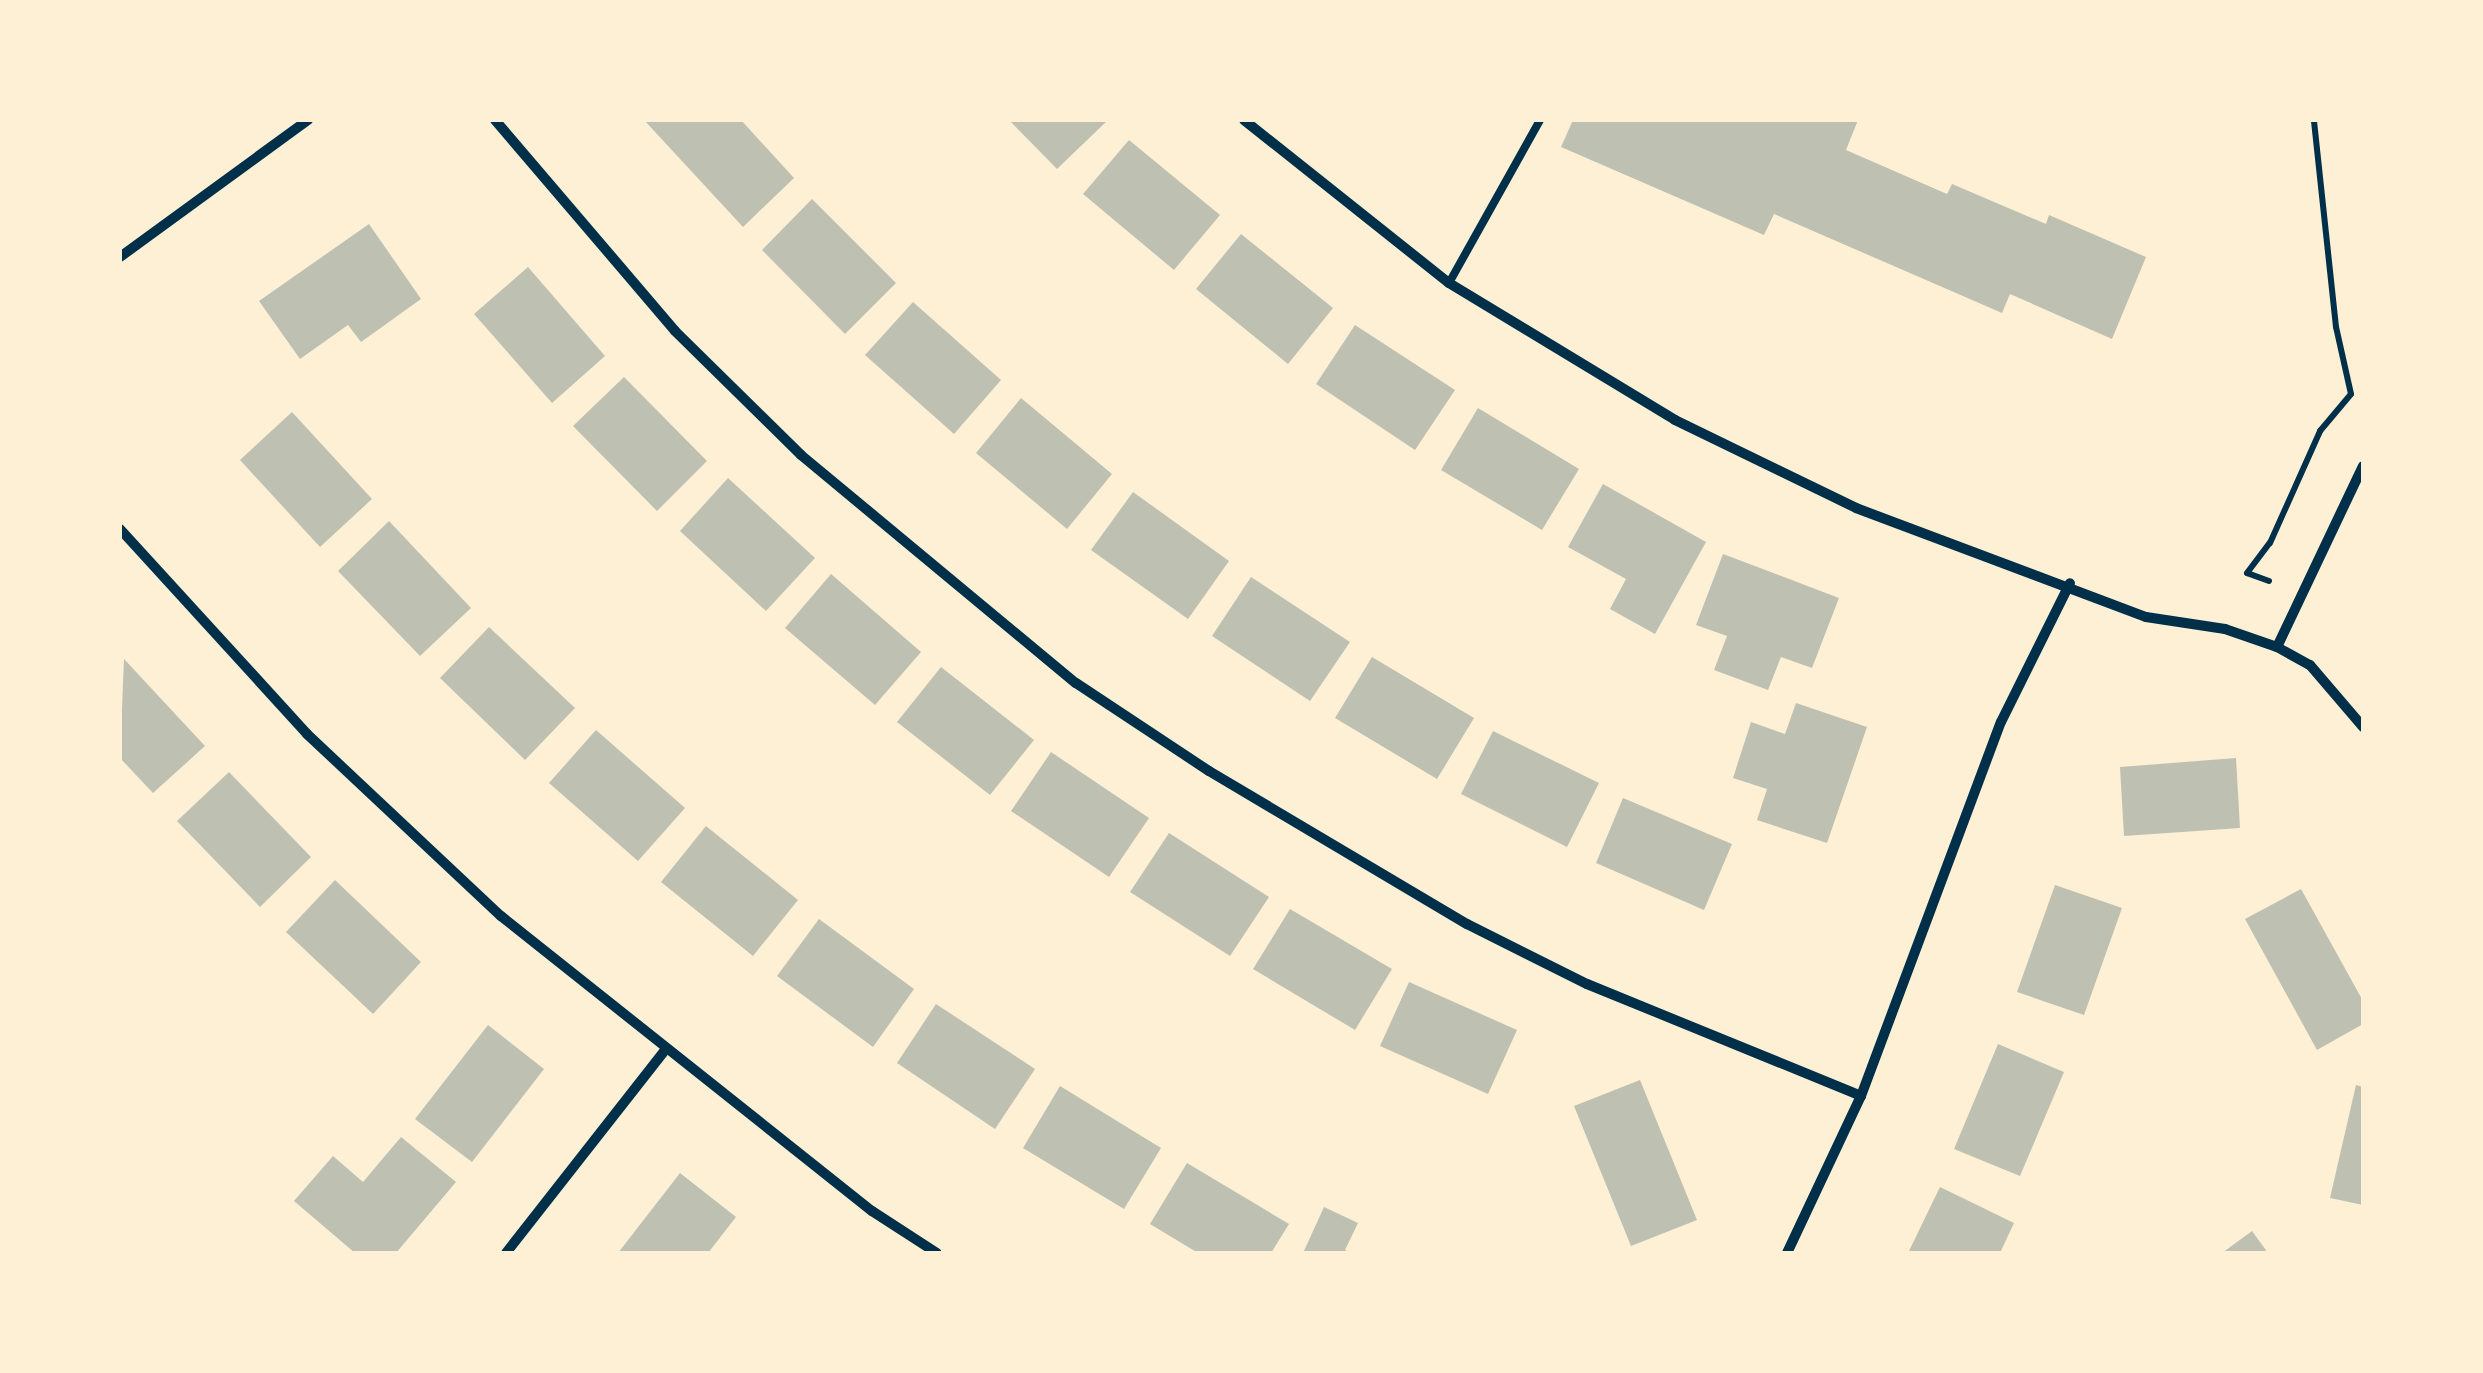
<!DOCTYPE html>
<html>
<head>
<meta charset="utf-8">
<style>
  body { margin:0 }
  #map { position:relative; width:2483px; height:1373px; overflow:hidden; background:#fdf0d5; font-family:"Libre Baskerville",serif }
  div>[style] { position:absolute }
  [style*='--x'] { left:calc(var(--x)*1px); top:calc(var(--y)*1px); width:calc(var(--w)*1px); rotate:calc(var(--a)*1deg) }
  .building>* { inset:0; background:#bec0b2 }
  .path>* { height:6px; margin:-3px; padding:0 3px; transform-origin:3px; border-radius:3px; background:#003049 }
  .service>* { height:8px; margin:-4px; padding:0 4px; transform-origin:4px; border-radius:4px; background:#003049 }
  .minor>* { height:10px; margin:-5px; padding:0 5px; transform-origin:5px; border-radius:5px; background:#003049 }
  span { translate:-50% -50%; white-space:nowrap; text-align:center; line-height:1.15; -webkit-text-stroke:8px #fdf0d5; paint-order:stroke }
  .frame { position:absolute; inset:0; border:122px solid #fdf0d5; pointer-events:none }
</style>
</head>
<body>
<div id="map">
  <div class="building">
    <div style="clip-path:polygon(644px 120px,741px 120px,794px 178px,743px 227px)"></div>
    <div style="clip-path:polygon(1009px 120px,1108px 120px,1057px 169px)"></div>
    <div style="clip-path:polygon(1573px 120px,1858px 120px,1846px 150px,1947px 194px,1952px 184px,2046px 224px,2049px 215px,2146px 257px,2112px 339px,2010px 294px,2002px 313px,1774px 214px,1764px 235px,1561px 147px)"></div>
    <div style="clip-path:polygon(1129px 140px,1220px 215px,1174px 270px,1083px 194px)"></div>
    <div style="clip-path:polygon(812px 199px,896px 283px,845px 334px,762px 250px)"></div>
    <div style="clip-path:polygon(369px 224px,421px 299px,361px 342px,348px 325px,300px 359px,259px 301px)"></div>
    <div style="clip-path:polygon(1241px 234px,1333px 308px,1288px 364px,1196px 289px)"></div>
    <div style="clip-path:polygon(528px 267px,605px 356px,552px 403px,474px 314px)"></div>
    <div style="clip-path:polygon(913px 302px,1001px 380px,954px 434px,865px 355px)"></div>
    <div style="clip-path:polygon(1355px 325px,1455px 390px,1415px 450px,1316px 384px)"></div>
    <div style="clip-path:polygon(624px 377px,707px 461px,657px 511px,573px 426px)"></div>
    <div style="clip-path:polygon(1021px 398px,1112px 474px,1067px 529px,976px 453px)"></div>
    <div style="clip-path:polygon(1478px 408px,1579px 469px,1542px 530px,1441px 470px)"></div>
    <div style="clip-path:polygon(292px 412px,372px 499px,320px 547px,240px 460px)"></div>
    <div style="clip-path:polygon(728px 478px,815px 558px,766px 611px,680px 531px)"></div>
    <div style="clip-path:polygon(1603px 484px,1706px 542px,1655px 634px,1610px 609px,1626px 579px,1568px 547px)"></div>
    <div style="clip-path:polygon(1133px 492px,1229px 561px,1188px 619px,1091px 550px)"></div>
    <div style="clip-path:polygon(389px 521px,471px 608px,420px 656px,338px 571px)"></div>
    <div style="clip-path:polygon(1723px 554px,1839px 598px,1812px 668px,1781px 657px,1768px 690px,1714px 670px,1727px 636px,1696px 625px)"></div>
    <div style="clip-path:polygon(831px 574px,921px 652px,875px 705px,785px 628px)"></div>
    <div style="clip-path:polygon(1251px 577px,1350px 642px,1310px 701px,1212px 636px)"></div>
    <div style="clip-path:polygon(489px 627px,575px 708px,525px 760px,440px 678px)"></div>
    <div style="clip-path:polygon(1372px 657px,1474px 718px,1437px 779px,1335px 718px)"></div>
    <div style="clip-path:polygon(124px 659px,205px 746px,153px 793px,120px 758px)"></div>
    <div style="clip-path:polygon(941px 667px,1034px 740px,990px 795px,897px 722px)"></div>
    <div style="clip-path:polygon(1796px 703px,1867px 727px,1827px 843px,1757px 820px,1767px 789px,1733px 778px,1751px 722px,1785px 734px)"></div>
    <div style="clip-path:polygon(596px 730px,685px 808px,638px 861px,549px 783px)"></div>
    <div style="clip-path:polygon(1493px 731px,1599px 783px,1567px 847px,1461px 794px)"></div>
    <div style="clip-path:polygon(1051px 752px,1149px 818px,1109px 877px,1011px 811px)"></div>
    <div style="clip-path:polygon(2236px 758px,2240px 828px,2124px 836px,2120px 767px)"></div>
    <div style="clip-path:polygon(229px 772px,311px 857px,260px 907px,177px 821px)"></div>
    <div style="clip-path:polygon(1623px 798px,1732px 844px,1704px 910px,1596px 863px)"></div>
    <div style="clip-path:polygon(706px 826px,798px 900px,753px 956px,661px 882px)"></div>
    <div style="clip-path:polygon(1169px 833px,1269px 897px,1230px 956px,1130px 892px)"></div>
    <div style="clip-path:polygon(335px 880px,421px 962px,373px 1014px,286px 932px)"></div>
    <div style="clip-path:polygon(2055px 885px,2122px 908px,2084px 1015px,2017px 992px)"></div>
    <div style="clip-path:polygon(2301px 889px,2363px 1001px,2363px 1024px,2317px 1050px,2245px 919px)"></div>
    <div style="clip-path:polygon(1290px 909px,1392px 969px,1355px 1030px,1253px 969px)"></div>
    <div style="clip-path:polygon(819px 919px,914px 989px,873px 1047px,777px 976px)"></div>
    <div style="clip-path:polygon(1409px 982px,1517px 1030px,1488px 1094px,1380px 1046px)"></div>
    <div style="clip-path:polygon(936px 1004px,1035px 1069px,995px 1129px,897px 1063px)"></div>
    <div style="clip-path:polygon(488px 1025px,544px 1069px,472px 1162px,415px 1119px)"></div>
    <div style="clip-path:polygon(1998px 1044px,2064px 1072px,2020px 1176px,1954px 1149px)"></div>
    <div style="clip-path:polygon(1640px 1080px,1697px 1220px,1631px 1246px,1574px 1106px)"></div>
    <div style="clip-path:polygon(2356px 1085px,2363px 1087px,2363px 1205px,2330px 1198px)"></div>
    <div style="clip-path:polygon(1060px 1086px,1161px 1148px,1124px 1209px,1023px 1148px)"></div>
    <div style="clip-path:polygon(401px 1137px,456px 1182px,396px 1253px,355px 1253px,294px 1201px,333px 1156px,363px 1182px)"></div>
    <div style="clip-path:polygon(1187px 1163px,1289px 1224px,1271px 1253px,1198px 1253px,1150px 1224px)"></div>
    <div style="clip-path:polygon(680px 1173px,736px 1217px,708px 1253px,618px 1253px)"></div>
    <div style="clip-path:polygon(1940px 1187px,2014px 1223px,2000px 1253px,1908px 1253px)"></div>
    <div style="clip-path:polygon(1324px 1207px,1358px 1223px,1345px 1250px,1352px 1253px,1303px 1253px)"></div>
    <div style="clip-path:polygon(2252px 1231px,2268px 1253px,2222px 1253px)"></div>
  </div>
  <div class="path">
    <div style="--x:2269;--y:581;--w:23;--a:-160"></div>
    <div style="--x:2247;--y:573;--w:38;--a:-53"></div>
    <div style="--x:2270;--y:543;--w:123;--a:-65.9"></div>
    <div style="--x:2320;--y:431;--w:48;--a:-50"></div>
    <div style="--x:2351;--y:394;--w:69;--a:-102.6"></div>
    <div style="--x:2336;--y:327;--w:208;--a:-96.1"></div>
  </div>
  <div class="service">
    <div style="--x:1449;--y:283;--w:187;--a:-60.8"></div>
  </div>
  <div class="minor">
    <div style="--x:495;--y:120;--w:277;--a:49.5"></div>
    <div style="--x:675;--y:331;--w:177;--a:44.5"></div>
    <div style="--x:801;--y:455;--w:357;--a:39.7"></div>
    <div style="--x:1076;--y:683;--w:159;--a:33.5"></div>
    <div style="--x:1209;--y:771;--w:300;--a:30.7"></div>
    <div style="--x:1467;--y:924;--w:134;--a:26.6"></div>
    <div style="--x:1587;--y:984;--w:296;--a:22.2"></div>
    <div style="--x:1244;--y:120;--w:262;--a:38.5"></div>
    <div style="--x:1449;--y:283;--w:264;--a:31.2"></div>
    <div style="--x:1675;--y:420;--w:201;--a:25.9"></div>
    <div style="--x:1856;--y:508;--w:310;--a:20.6"></div>
    <div style="--x:2146;--y:617;--w:80;--a:8.6"></div>
    <div style="--x:2225;--y:629;--w:55;--a:19.1"></div>
    <div style="--x:2277;--y:647;--w:38;--a:29"></div>
    <div style="--x:2310;--y:665;--w:82;--a:49.5"></div>
    <div style="--x:120;--y:257;--w:233;--a:-36.1"></div>
    <div style="--x:120;--y:529;--w:277;--a:47.6"></div>
    <div style="--x:307;--y:734;--w:266;--a:43.2"></div>
    <div style="--x:501;--y:916;--w:474;--a:38.5"></div>
    <div style="--x:872;--y:1211;--w:77;--a:32.9"></div>
    <div style="--x:2277;--y:647;--w:200;--a:-64.6"></div>
    <div style="--x:506;--y:1253;--w:259;--a:-51.9"></div>
    <div style="--x:1787;--y:1253;--w:174;--a:-64.8"></div>
    <div style="--x:1861;--y:1096;--w:399;--a:-69.5"></div>
    <div style="--x:2001;--y:722;--w:155;--a:-63.6"></div>
  </div>
  <div class="frame"></div>
</div>
</body>
</html>
